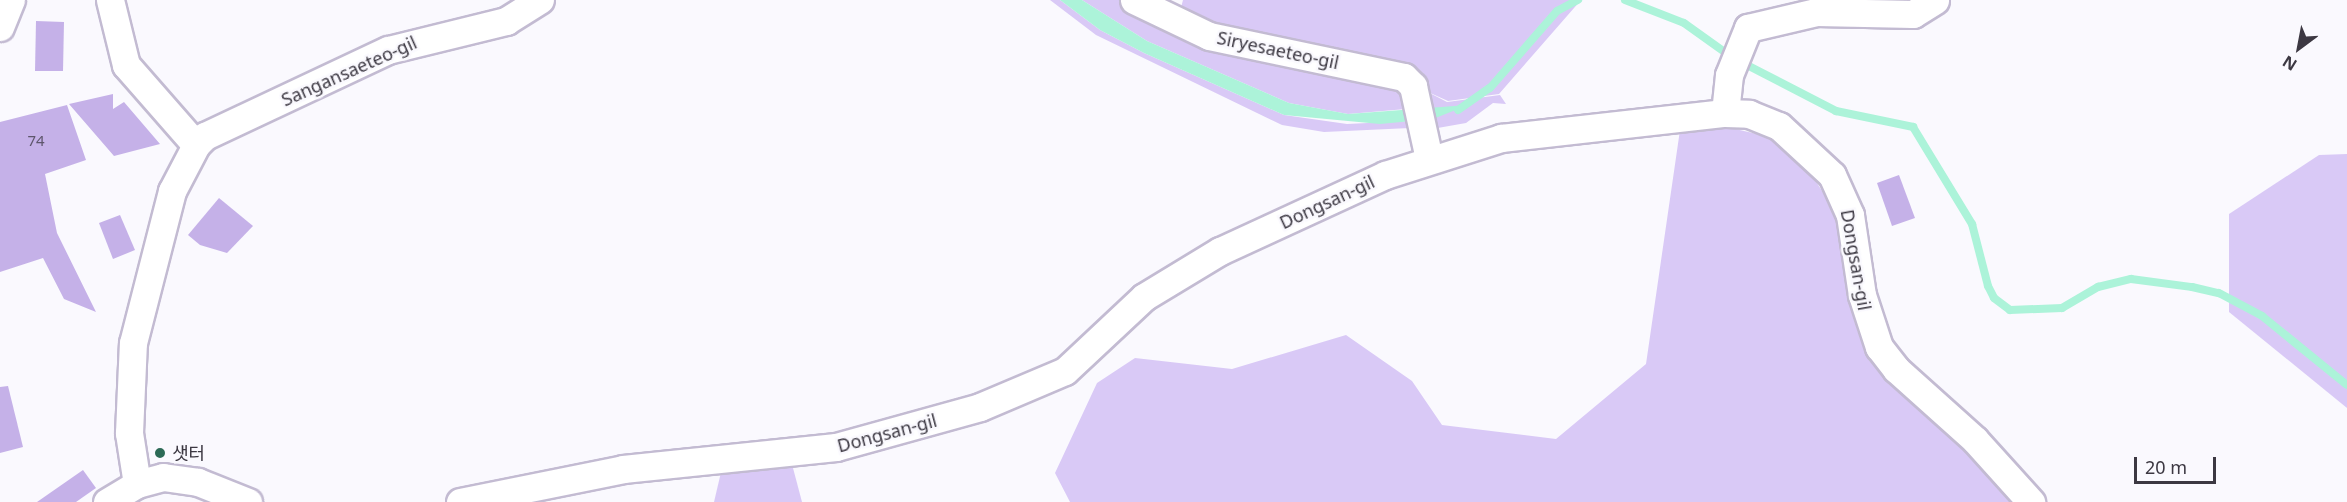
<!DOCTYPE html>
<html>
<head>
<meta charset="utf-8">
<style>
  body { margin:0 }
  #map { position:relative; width:2347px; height:502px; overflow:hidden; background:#faf9fe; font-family:"Noto Sans","Noto Sans KR",sans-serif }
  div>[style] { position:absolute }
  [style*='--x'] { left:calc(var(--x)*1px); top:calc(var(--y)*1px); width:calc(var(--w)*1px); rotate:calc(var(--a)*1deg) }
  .green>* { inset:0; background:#d9c9f6 }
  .water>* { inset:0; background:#acf3d9 }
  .stream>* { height:8px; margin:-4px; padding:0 4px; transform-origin:4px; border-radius:4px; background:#acf3d9 }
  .building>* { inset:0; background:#c5b1e8 }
  .roads { filter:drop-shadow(2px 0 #c3bbd2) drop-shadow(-2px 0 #c3bbd2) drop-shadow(0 2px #c3bbd2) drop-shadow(0 -2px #c3bbd2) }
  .minor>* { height:27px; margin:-13.5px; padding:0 13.5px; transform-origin:13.5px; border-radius:13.5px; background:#fff }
  .dots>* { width:16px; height:16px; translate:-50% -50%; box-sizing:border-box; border:3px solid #faf9fe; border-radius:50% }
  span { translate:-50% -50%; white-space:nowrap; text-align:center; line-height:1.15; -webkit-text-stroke:5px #faf9fe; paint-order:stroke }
  .number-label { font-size:15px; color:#5e566c }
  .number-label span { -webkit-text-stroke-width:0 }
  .street-label { font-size:18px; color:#3c3842 }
  .poi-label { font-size:18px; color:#3c3842 }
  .left { translate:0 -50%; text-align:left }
  .north { position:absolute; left:2269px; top:18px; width:60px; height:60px; -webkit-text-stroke:4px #faf9fe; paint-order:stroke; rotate:212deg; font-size:16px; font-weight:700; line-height:24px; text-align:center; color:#3c3842 }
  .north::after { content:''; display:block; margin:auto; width:21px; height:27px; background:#3c3842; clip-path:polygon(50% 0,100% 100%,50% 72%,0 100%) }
  .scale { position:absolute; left:2134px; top:457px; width:82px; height:27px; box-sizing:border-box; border:3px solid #3c3842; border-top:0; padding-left:8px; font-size:18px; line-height:21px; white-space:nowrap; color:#3c3842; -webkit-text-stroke:4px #faf9fe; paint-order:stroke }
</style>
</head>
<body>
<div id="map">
  <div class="green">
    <div style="clip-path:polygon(1050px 0,1060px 0,1100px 30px,1144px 53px,1284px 115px,1347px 124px,1408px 121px,1410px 128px,1324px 132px,1282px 125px,1096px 35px)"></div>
    <div style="clip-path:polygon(1082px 0,1122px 0,1400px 85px,1406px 109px,1348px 114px,1289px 103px,1147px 41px)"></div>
    <div style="clip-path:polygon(1183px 0,1581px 0,1499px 94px,1448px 101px,1357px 60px,1179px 15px)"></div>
    <div style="clip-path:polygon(1422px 89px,1447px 102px,1500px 95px,1506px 104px,1493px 103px,1466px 123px,1432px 129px)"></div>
    <div style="clip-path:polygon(1722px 126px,1766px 136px,1814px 178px,1835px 212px,1854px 316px,1871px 353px,2015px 502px,1070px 502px,1055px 473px,1097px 383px,1135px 358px,1232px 369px,1346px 335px,1412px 381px,1442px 425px,1556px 439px,1646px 364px,1680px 130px)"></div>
    <div style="clip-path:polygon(2347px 154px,2347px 408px,2229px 312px,2229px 214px,2319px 155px)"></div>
    <div style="clip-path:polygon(722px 468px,793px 468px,802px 502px,714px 502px)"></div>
  </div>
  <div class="water">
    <div style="clip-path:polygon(1060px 0,1082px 0,1147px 41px,1289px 103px,1348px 114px,1468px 105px,1433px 119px,1380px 124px,1284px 115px,1144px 53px,1100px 30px)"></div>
  </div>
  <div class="stream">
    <div style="--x:1625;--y:0;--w:63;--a:21.3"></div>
    <div style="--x:1684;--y:23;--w:52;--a:35.5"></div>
    <div style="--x:1743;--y:63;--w:105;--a:27.3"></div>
    <div style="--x:1836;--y:111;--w:79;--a:11.7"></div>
    <div style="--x:1913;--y:127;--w:114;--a:58.7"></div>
    <div style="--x:1972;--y:224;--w:64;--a:75.5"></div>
    <div style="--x:1988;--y:286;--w:13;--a:63"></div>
    <div style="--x:1994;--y:298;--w:20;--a:37"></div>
    <div style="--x:2010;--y:310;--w:52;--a:-2.2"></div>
    <div style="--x:2062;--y:308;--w:42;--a:-30.3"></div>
    <div style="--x:2098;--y:287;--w:34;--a:-14"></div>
    <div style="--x:2131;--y:279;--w:62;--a:7.5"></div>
    <div style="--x:2192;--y:287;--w:28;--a:13"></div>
    <div style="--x:2219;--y:293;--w:49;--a:28.1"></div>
    <div style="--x:2262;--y:316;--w:109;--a:39.1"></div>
    <div style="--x:1458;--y:110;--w:39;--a:-35"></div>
    <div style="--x:1490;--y:88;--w:102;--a:-49"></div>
    <div style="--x:1557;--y:11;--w:24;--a:-28"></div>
  </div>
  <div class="building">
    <div style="clip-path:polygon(36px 21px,64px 22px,63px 71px,35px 71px)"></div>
    <div style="clip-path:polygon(113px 94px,113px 109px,124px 102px,160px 144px,114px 156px,69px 104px)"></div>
    <div style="clip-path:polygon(67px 105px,86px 160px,45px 174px,57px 233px,96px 312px,64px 299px,43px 258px,0 272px,0 122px)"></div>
    <div style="clip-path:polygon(1899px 175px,1915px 218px,1892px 226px,1877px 183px)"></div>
    <div style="clip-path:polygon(219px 198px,253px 226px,227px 253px,200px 245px,188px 235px)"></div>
    <div style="clip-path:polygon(120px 215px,135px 250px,113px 259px,99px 223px)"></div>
    <div style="clip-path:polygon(8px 386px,23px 447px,0 453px,0 387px)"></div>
    <div style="clip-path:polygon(83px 470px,96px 488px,76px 502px,37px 502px)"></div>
  </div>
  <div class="roads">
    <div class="minor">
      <div style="--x:110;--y:0;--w:67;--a:76.2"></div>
      <div style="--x:126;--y:65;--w:106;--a:48.8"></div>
      <div style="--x:1134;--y:0;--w:83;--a:25.6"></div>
      <div style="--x:1209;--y:36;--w:199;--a:11.9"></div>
      <div style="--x:1404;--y:77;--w:13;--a:45"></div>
      <div style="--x:1413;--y:86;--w:75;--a:77.6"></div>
      <div style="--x:0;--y:27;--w:29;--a:-68"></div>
      <div style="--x:1725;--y:113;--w:38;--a:-84"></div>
      <div style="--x:1729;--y:75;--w:51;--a:-68"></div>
      <div style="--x:1748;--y:28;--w:70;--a:-13.2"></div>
      <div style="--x:1816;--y:12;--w:97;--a:1.2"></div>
      <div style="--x:1913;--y:14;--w:26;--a:-32"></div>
      <div style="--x:137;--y:484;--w:52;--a:-98.9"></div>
      <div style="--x:129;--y:433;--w:90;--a:-87.5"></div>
      <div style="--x:133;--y:343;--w:157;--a:-75.6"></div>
      <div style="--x:172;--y:191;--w:52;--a:-62.4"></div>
      <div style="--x:196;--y:145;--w:13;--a:-45"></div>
      <div style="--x:205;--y:136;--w:202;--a:-25.2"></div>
      <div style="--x:388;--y:50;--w:122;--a:-13.8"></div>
      <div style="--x:506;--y:21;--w:40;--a:-32"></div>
      <div style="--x:107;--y:502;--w:35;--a:-31"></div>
      <div style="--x:137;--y:484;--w:27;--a:-15"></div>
      <div style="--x:163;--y:477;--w:35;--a:8"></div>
      <div style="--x:198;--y:482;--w:54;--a:21.8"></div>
      <div style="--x:460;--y:502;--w:166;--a:-11.4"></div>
      <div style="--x:623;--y:469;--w:214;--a:-5.9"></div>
      <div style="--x:836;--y:447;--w:149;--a:-15.5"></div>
      <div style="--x:980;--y:407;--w:92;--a:-23"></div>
      <div style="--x:1065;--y:371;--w:108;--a:-43.1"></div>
      <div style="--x:1144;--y:297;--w:89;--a:-31.2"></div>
      <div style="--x:1220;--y:251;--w:182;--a:-24.7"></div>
      <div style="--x:1385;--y:175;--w:122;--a:-17.7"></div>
      <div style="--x:1501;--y:138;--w:225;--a:-6.4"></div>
      <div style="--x:1725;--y:113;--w:24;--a:2"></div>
      <div style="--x:1749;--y:114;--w:32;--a:22"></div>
      <div style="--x:1779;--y:126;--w:72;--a:42.8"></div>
      <div style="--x:1832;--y:175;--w:44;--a:65.8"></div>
      <div style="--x:1850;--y:215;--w:81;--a:81.5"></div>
      <div style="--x:1862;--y:295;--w:55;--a:71.9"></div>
      <div style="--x:1879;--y:347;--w:28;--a:52"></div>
      <div style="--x:1896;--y:369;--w:106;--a:41.9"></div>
      <div style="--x:1975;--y:440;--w:84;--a:47.9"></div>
    </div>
  </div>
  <div class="dots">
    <div style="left:160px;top:453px;background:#2c6a56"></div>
  </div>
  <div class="number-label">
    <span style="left:36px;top:141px">74</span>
  </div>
  <div class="street-label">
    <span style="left:1278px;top:50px;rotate:12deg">Siryesaeteo-gil</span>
    <span style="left:349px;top:71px;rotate:-24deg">Sangansaeteo-gil</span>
    <span style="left:1327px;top:202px;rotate:-25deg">Dongsan-gil</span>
    <span style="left:1856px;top:260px;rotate:80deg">Dongsan-gil</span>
    <span style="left:887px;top:433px;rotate:-15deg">Dongsan-gil</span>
  </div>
  <div class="poi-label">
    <span class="left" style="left:172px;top:453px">샛터</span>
  </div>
  <div class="north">N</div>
  <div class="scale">20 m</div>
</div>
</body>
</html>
